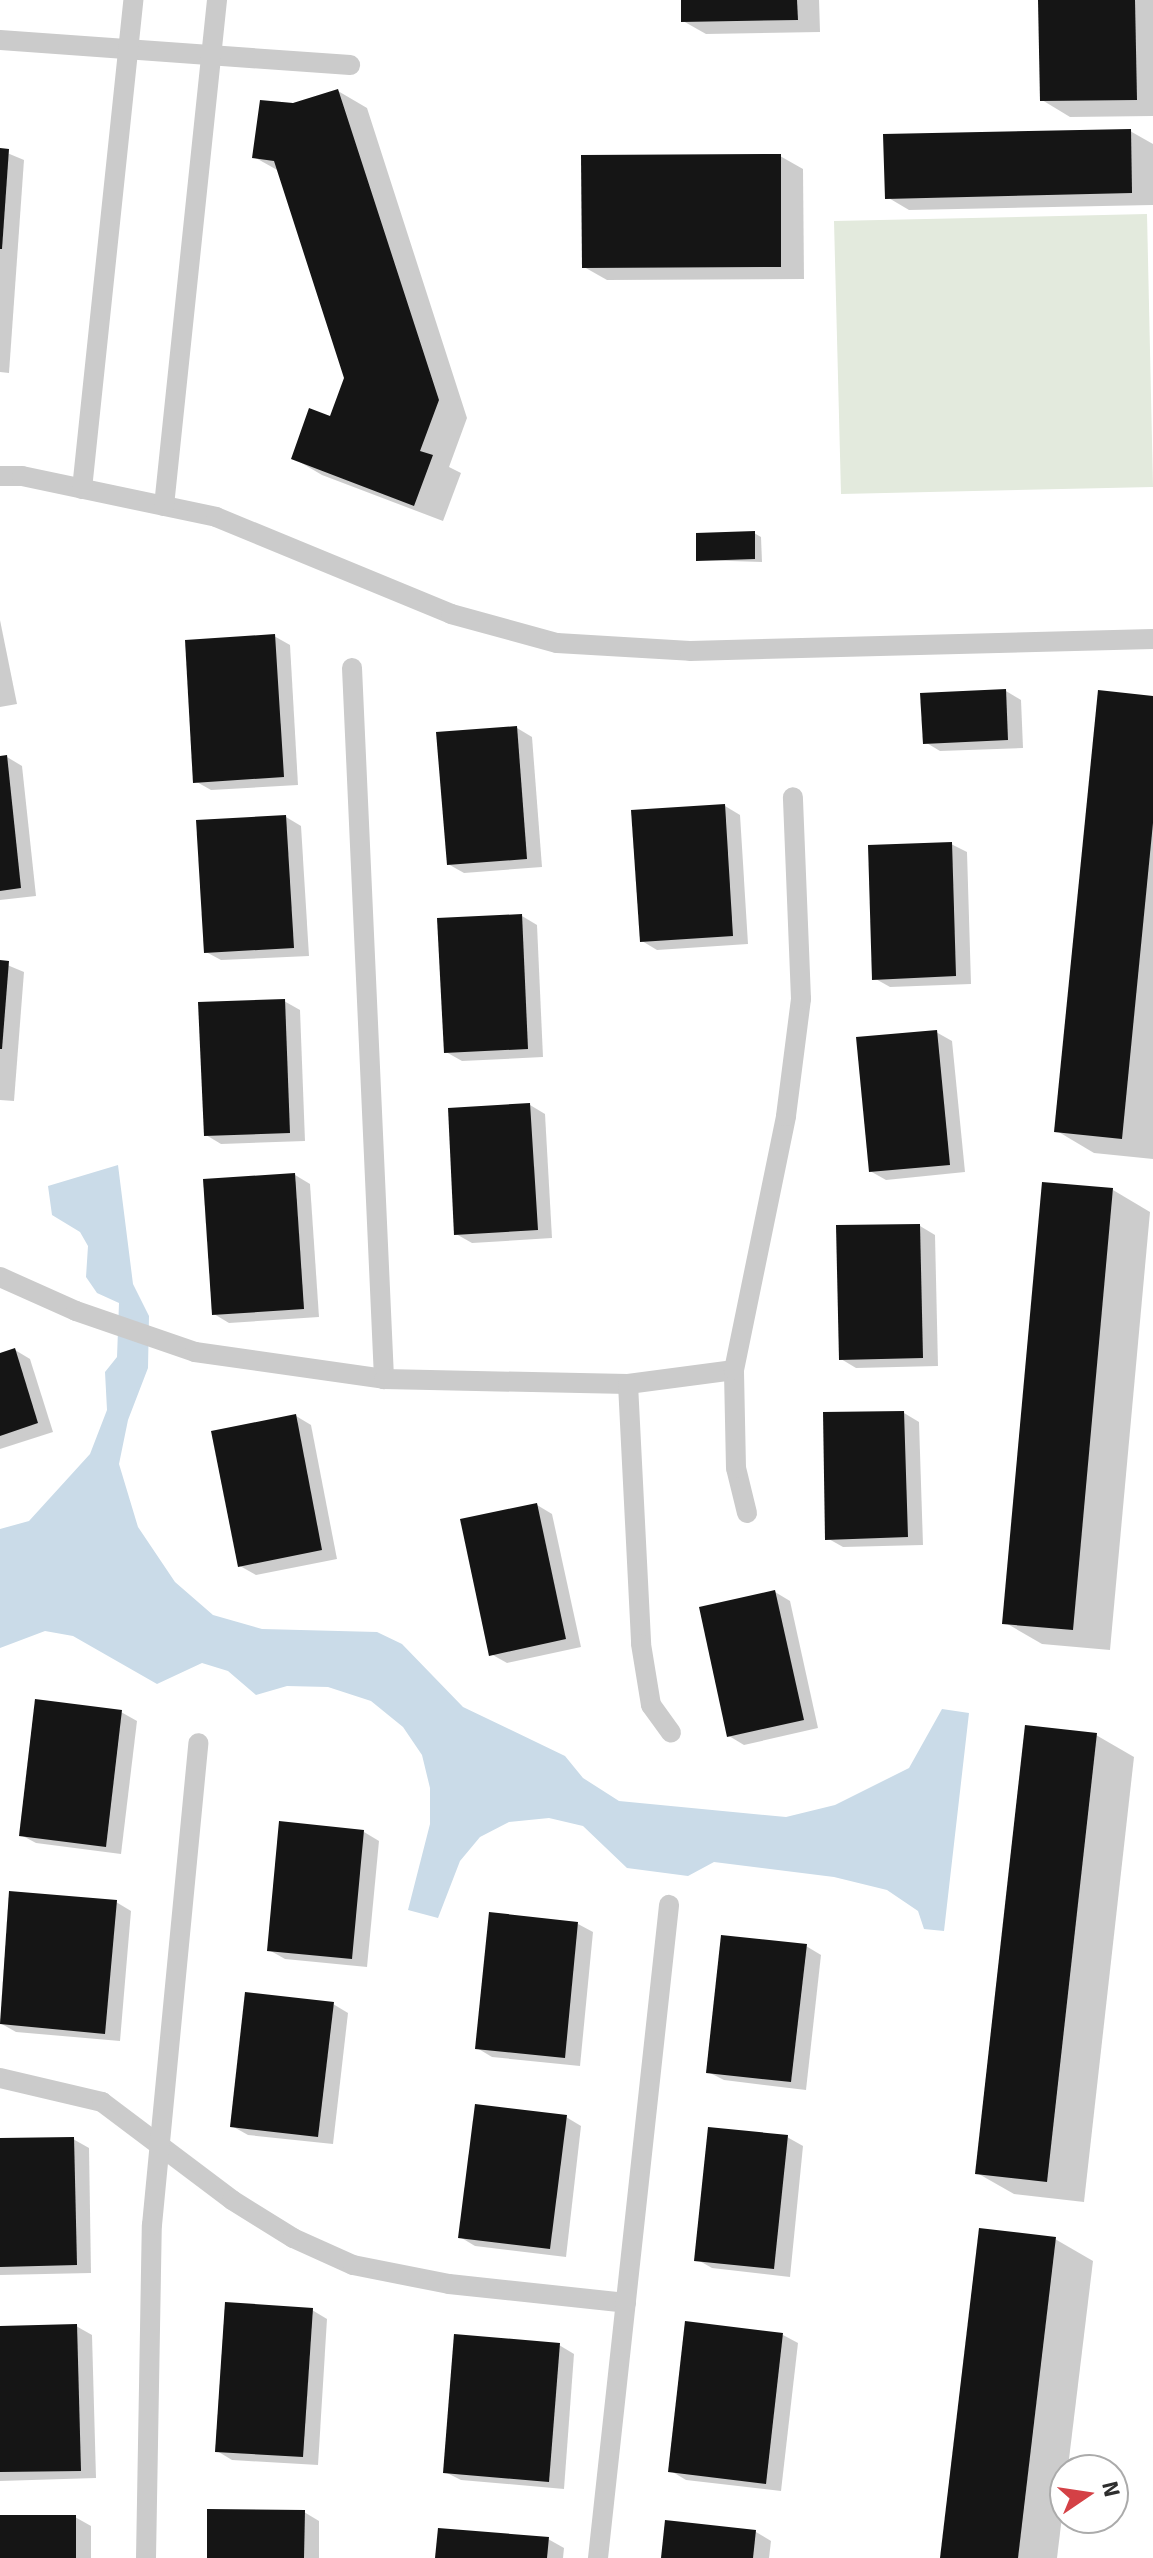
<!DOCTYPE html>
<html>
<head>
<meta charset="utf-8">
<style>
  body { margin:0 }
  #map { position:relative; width:1153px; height:2558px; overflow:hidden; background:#fff; font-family:Signika,sans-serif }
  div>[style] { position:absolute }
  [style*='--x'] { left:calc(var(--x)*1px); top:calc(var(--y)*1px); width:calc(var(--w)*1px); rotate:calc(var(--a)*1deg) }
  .green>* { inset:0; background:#e3eadd }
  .water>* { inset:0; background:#cadbe8 }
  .shadow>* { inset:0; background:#0003 }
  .building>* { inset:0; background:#151515 }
  .lane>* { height:20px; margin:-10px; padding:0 10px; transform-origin:10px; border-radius:10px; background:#cbcbcb }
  span { translate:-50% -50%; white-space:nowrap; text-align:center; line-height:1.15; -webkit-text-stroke:8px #fff; paint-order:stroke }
  .north { position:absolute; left:1049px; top:2454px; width:80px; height:80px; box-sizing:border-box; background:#fff; border:2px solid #ababab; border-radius:50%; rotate:77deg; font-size:22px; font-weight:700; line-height:32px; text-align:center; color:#2e2e2e }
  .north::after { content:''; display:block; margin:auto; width:28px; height:36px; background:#d44146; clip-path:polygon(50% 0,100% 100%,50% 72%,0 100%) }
</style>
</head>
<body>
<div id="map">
  <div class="green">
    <div style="clip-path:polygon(1147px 214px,1153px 487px,841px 494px,834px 221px)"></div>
  </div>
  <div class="water">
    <div style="clip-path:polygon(118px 1165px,133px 1284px,149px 1316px,148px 1368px,128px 1420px,119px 1464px,138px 1527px,175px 1582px,213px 1615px,262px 1629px,377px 1632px,402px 1644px,463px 1707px,565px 1756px,583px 1778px,619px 1801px,786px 1817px,835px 1805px,909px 1768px,942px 1709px,969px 1713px,944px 1931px,924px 1929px,918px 1911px,887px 1890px,834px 1877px,714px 1862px,688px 1876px,627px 1868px,583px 1826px,549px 1818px,509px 1822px,480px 1837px,460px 1861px,438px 1918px,408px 1910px,430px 1824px,430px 1788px,422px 1755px,403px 1727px,371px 1701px,328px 1687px,287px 1686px,256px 1695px,228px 1671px,202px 1663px,157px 1684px,73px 1636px,45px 1631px,0 1648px,0 1529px,29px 1521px,90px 1454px,107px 1410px,105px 1372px,117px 1357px,119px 1303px,97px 1293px,86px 1277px,88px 1246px,80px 1232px,52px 1215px,48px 1186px)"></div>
  </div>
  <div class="shadow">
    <div style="clip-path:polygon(683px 0,819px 0,820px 32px,706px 34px,683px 21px)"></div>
    <div style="clip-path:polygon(1040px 0,1153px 0,1153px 116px,1070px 117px,1042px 100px)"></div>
    <div style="clip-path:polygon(338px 91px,367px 108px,467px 418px,449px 467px,461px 473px,443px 521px,322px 475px,293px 458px,331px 419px,346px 378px,279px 171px,254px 157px,293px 105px)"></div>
    <div style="clip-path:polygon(1130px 131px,1153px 144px,1153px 205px,909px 210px,887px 197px)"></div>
    <div style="clip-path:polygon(0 150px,24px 160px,9px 373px,0 372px)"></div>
    <div style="clip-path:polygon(780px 156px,803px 169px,804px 279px,607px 280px,584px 267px)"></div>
    <div style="clip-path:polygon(754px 533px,761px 537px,762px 562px,698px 560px)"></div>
    <div style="clip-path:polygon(0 620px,17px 704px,0 707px)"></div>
    <div style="clip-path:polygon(274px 636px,290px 645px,298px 785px,211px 790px,195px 781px)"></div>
    <div style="clip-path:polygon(1006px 691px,1021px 700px,1023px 748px,940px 751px,925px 742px)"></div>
    <div style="clip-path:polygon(1153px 698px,1153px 1159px,1094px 1153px,1057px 1131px)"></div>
    <div style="clip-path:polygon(517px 728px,532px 737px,542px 867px,464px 873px,448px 864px)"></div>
    <div style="clip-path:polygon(7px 757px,22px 766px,36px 896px,0 900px,0 758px)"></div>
    <div style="clip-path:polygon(725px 806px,740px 815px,748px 944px,657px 950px,642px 941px)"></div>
    <div style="clip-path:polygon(286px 817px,301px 826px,309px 956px,221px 960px,206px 952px)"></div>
    <div style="clip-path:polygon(951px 844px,967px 852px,971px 984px,890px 987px,874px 978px)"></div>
    <div style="clip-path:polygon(522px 916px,537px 925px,543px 1057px,462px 1061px,446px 1052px)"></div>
    <div style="clip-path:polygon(0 962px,24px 972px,14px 1101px,0 1100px)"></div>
    <div style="clip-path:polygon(284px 1001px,300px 1010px,305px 1141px,221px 1144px,206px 1135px)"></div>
    <div style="clip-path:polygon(936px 1032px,952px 1041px,965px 1172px,886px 1180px,870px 1171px)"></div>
    <div style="clip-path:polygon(530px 1105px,545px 1114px,552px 1238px,472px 1243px,456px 1234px)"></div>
    <div style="clip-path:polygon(295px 1175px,310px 1184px,319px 1317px,229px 1323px,214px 1314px)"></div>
    <div style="clip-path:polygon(1113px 1190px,1150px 1212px,1110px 1650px,1042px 1644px,1004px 1622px)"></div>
    <div style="clip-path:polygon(920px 1226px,935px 1235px,938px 1366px,856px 1368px,841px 1359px)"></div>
    <div style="clip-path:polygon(15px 1350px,30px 1359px,53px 1432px,0 1449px,0 1355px)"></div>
    <div style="clip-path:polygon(904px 1413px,919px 1422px,923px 1545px,843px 1547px,827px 1538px)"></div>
    <div style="clip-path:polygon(296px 1416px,311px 1425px,337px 1559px,256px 1575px,240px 1566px)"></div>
    <div style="clip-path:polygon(537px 1505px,552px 1514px,581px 1647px,507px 1663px,491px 1654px)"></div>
    <div style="clip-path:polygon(775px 1592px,790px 1601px,818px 1728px,744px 1745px,729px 1736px)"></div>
    <div style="clip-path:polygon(121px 1712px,137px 1721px,121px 1854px,36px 1843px,21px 1835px)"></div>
    <div style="clip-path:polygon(1096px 1735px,1134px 1757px,1084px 2202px,1014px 2194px,977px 2173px)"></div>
    <div style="clip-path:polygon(364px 1832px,379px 1841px,367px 1967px,285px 1959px,269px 1950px)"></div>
    <div style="clip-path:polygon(11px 1893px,116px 1902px,131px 1911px,120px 2041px,16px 2032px,0 2023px)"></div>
    <div style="clip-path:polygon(578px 1924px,593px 1932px,580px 2066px,492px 2057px,477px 2048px)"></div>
    <div style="clip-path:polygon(806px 1946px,821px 1955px,806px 2090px,724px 2080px,708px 2072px)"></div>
    <div style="clip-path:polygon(333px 2004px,348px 2013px,333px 2144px,248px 2135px,232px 2126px)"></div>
    <div style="clip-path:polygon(566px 2117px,581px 2126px,566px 2257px,475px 2246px,460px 2237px)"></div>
    <div style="clip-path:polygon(787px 2137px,803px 2146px,790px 2277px,712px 2268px,696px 2259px)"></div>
    <div style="clip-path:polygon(73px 2139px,89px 2148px,91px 2273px,0 2275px,0 2140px)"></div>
    <div style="clip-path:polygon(1055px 2239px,1093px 2261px,1057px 2558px,942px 2558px)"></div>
    <div style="clip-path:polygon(312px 2310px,327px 2319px,318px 2465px,232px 2460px,217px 2451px)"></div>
    <div style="clip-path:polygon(76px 2326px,92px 2335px,96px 2478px,0 2481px,0 2328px)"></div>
    <div style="clip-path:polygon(783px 2335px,798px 2343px,781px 2491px,686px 2480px,671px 2471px)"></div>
    <div style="clip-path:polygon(559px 2345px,574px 2354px,564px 2489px,461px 2480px,445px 2472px)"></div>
    <div style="clip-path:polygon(304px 2512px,319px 2521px,319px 2558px,209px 2558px)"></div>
    <div style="clip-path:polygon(0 2517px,75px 2517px,91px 2526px,91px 2558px,0 2558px)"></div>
    <div style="clip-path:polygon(756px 2532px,771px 2541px,769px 2558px,663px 2558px)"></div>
    <div style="clip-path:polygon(548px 2539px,564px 2548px,563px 2558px,437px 2558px)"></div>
  </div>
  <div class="building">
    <div style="clip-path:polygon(681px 0,797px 0,798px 20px,681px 22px)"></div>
    <div style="clip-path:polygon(1038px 0,1135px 0,1137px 100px,1040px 101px)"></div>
    <div style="clip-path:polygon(338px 89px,439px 400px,420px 451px,433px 455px,414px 506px,291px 459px,309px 408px,330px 416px,344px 378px,274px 161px,252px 158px,260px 100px,293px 103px)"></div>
    <div style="clip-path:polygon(1131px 129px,1132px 193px,885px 199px,883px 134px)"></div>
    <div style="clip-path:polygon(0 148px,9px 149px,2px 249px,0 249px)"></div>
    <div style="clip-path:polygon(781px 154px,781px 267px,582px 268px,581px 155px)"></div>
    <div style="clip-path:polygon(755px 531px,755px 559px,696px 561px,696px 533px)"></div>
    <div style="clip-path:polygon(275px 634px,284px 777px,193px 783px,185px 640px)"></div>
    <div style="clip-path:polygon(1006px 689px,1008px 740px,923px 744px,920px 693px)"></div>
    <div style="clip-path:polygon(1098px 690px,1153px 696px,1153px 823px,1122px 1139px,1054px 1132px)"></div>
    <div style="clip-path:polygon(517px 726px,527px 859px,447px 865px,436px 732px)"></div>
    <div style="clip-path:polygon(7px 755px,21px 888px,0 891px,0 756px)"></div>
    <div style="clip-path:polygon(725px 804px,733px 936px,640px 942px,631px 810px)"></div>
    <div style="clip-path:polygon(286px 815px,294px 948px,204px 953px,196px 820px)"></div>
    <div style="clip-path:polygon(952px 842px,956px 976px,872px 980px,868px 845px)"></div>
    <div style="clip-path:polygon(522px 914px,528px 1049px,444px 1053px,437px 918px)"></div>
    <div style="clip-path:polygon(0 960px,9px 961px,2px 1049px,0 1049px)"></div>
    <div style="clip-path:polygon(285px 999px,290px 1133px,204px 1136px,198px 1002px)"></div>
    <div style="clip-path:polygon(937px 1030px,950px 1165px,869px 1172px,856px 1037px)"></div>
    <div style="clip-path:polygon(530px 1103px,538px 1230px,454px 1235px,448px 1108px)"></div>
    <div style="clip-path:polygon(295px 1173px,304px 1309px,212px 1315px,203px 1179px)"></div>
    <div style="clip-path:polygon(1042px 1182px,1113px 1188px,1073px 1630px,1002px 1624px)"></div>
    <div style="clip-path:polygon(920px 1224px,923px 1358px,839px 1360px,836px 1225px)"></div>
    <div style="clip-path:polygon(15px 1348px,38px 1423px,0 1436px,0 1353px)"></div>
    <div style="clip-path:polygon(904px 1411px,908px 1537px,825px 1540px,823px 1412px)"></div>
    <div style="clip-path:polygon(296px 1414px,322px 1550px,238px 1567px,211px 1431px)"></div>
    <div style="clip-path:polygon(537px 1503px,566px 1639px,489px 1656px,460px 1519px)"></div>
    <div style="clip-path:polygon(775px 1590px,804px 1720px,727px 1737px,699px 1607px)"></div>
    <div style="clip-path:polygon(35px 1699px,122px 1710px,106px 1847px,19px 1836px)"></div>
    <div style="clip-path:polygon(1025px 1725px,1097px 1733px,1047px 2182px,975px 2174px)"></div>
    <div style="clip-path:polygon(279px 1821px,364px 1830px,352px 1959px,267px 1951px)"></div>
    <div style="clip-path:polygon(9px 1891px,117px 1900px,105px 2034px,0 2024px)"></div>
    <div style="clip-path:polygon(489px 1912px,578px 1922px,565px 2058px,475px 2049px)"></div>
    <div style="clip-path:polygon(721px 1935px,807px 1944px,791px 2082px,706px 2073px)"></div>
    <div style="clip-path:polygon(245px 1992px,334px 2002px,318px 2137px,230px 2127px)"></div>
    <div style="clip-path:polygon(475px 2104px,567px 2115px,550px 2249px,458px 2238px)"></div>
    <div style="clip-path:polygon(708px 2127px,788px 2135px,774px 2269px,694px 2261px)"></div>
    <div style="clip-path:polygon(74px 2137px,77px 2265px,0 2267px,0 2138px)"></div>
    <div style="clip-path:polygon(979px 2228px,1056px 2237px,1018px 2558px,940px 2558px)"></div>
    <div style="clip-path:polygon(225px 2302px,313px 2308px,303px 2457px,215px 2452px)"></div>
    <div style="clip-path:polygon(685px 2321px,783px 2333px,766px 2484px,668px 2472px)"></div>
    <div style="clip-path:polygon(77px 2324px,81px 2471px,0 2472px,0 2326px)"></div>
    <div style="clip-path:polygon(454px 2334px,560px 2343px,549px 2482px,443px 2473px)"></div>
    <div style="clip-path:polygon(207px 2509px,305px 2510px,304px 2558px,207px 2558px)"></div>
    <div style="clip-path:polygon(0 2515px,76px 2515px,76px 2558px,0 2558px)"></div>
    <div style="clip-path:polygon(665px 2520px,756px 2530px,753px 2558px,661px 2558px)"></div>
    <div style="clip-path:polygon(438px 2528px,549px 2537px,547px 2558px,435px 2558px)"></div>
  </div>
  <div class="lane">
    <div style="--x:0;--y:40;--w:351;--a:4.1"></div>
    <div style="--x:0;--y:476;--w:22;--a:0"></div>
    <div style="--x:22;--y:476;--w:198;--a:11.9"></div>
    <div style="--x:216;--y:517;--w:254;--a:22.4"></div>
    <div style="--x:451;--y:614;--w:110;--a:15.3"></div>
    <div style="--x:557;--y:643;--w:133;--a:3.4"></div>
    <div style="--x:690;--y:651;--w:463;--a:-1.5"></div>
    <div style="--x:82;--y:489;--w:492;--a:-84"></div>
    <div style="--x:164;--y:506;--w:509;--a:-84.02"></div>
    <div style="--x:352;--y:668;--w:712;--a:87.42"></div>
    <div style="--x:0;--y:1277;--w:83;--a:24.1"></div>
    <div style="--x:76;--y:1311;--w:126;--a:19"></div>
    <div style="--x:195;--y:1352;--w:191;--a:8.1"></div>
    <div style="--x:384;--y:1379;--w:244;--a:1.2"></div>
    <div style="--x:628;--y:1384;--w:107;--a:-7.5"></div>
    <div style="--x:628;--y:1384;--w:260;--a:87.1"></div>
    <div style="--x:641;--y:1644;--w:62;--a:80.7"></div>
    <div style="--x:651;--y:1705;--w:34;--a:54"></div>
    <div style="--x:747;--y:1513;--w:46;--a:-103.7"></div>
    <div style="--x:736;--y:1468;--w:98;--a:-91.2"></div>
    <div style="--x:734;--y:1370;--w:259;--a:-78.4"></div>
    <div style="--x:786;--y:1116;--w:118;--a:-82.7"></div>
    <div style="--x:801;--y:999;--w:202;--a:-92.3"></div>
    <div style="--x:0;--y:2078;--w:105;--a:13.2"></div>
    <div style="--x:102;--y:2102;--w:163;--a:37"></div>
    <div style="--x:232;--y:2200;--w:72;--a:31.9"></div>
    <div style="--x:293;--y:2238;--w:66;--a:24.2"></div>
    <div style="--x:353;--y:2265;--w:98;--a:11.2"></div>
    <div style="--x:449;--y:2284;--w:178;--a:6.1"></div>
    <div style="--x:146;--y:2558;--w:333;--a:-89"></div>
    <div style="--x:152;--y:2225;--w:484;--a:-84.5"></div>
    <div style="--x:598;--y:2558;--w:657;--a:-83.79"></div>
  </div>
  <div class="north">N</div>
</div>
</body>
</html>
